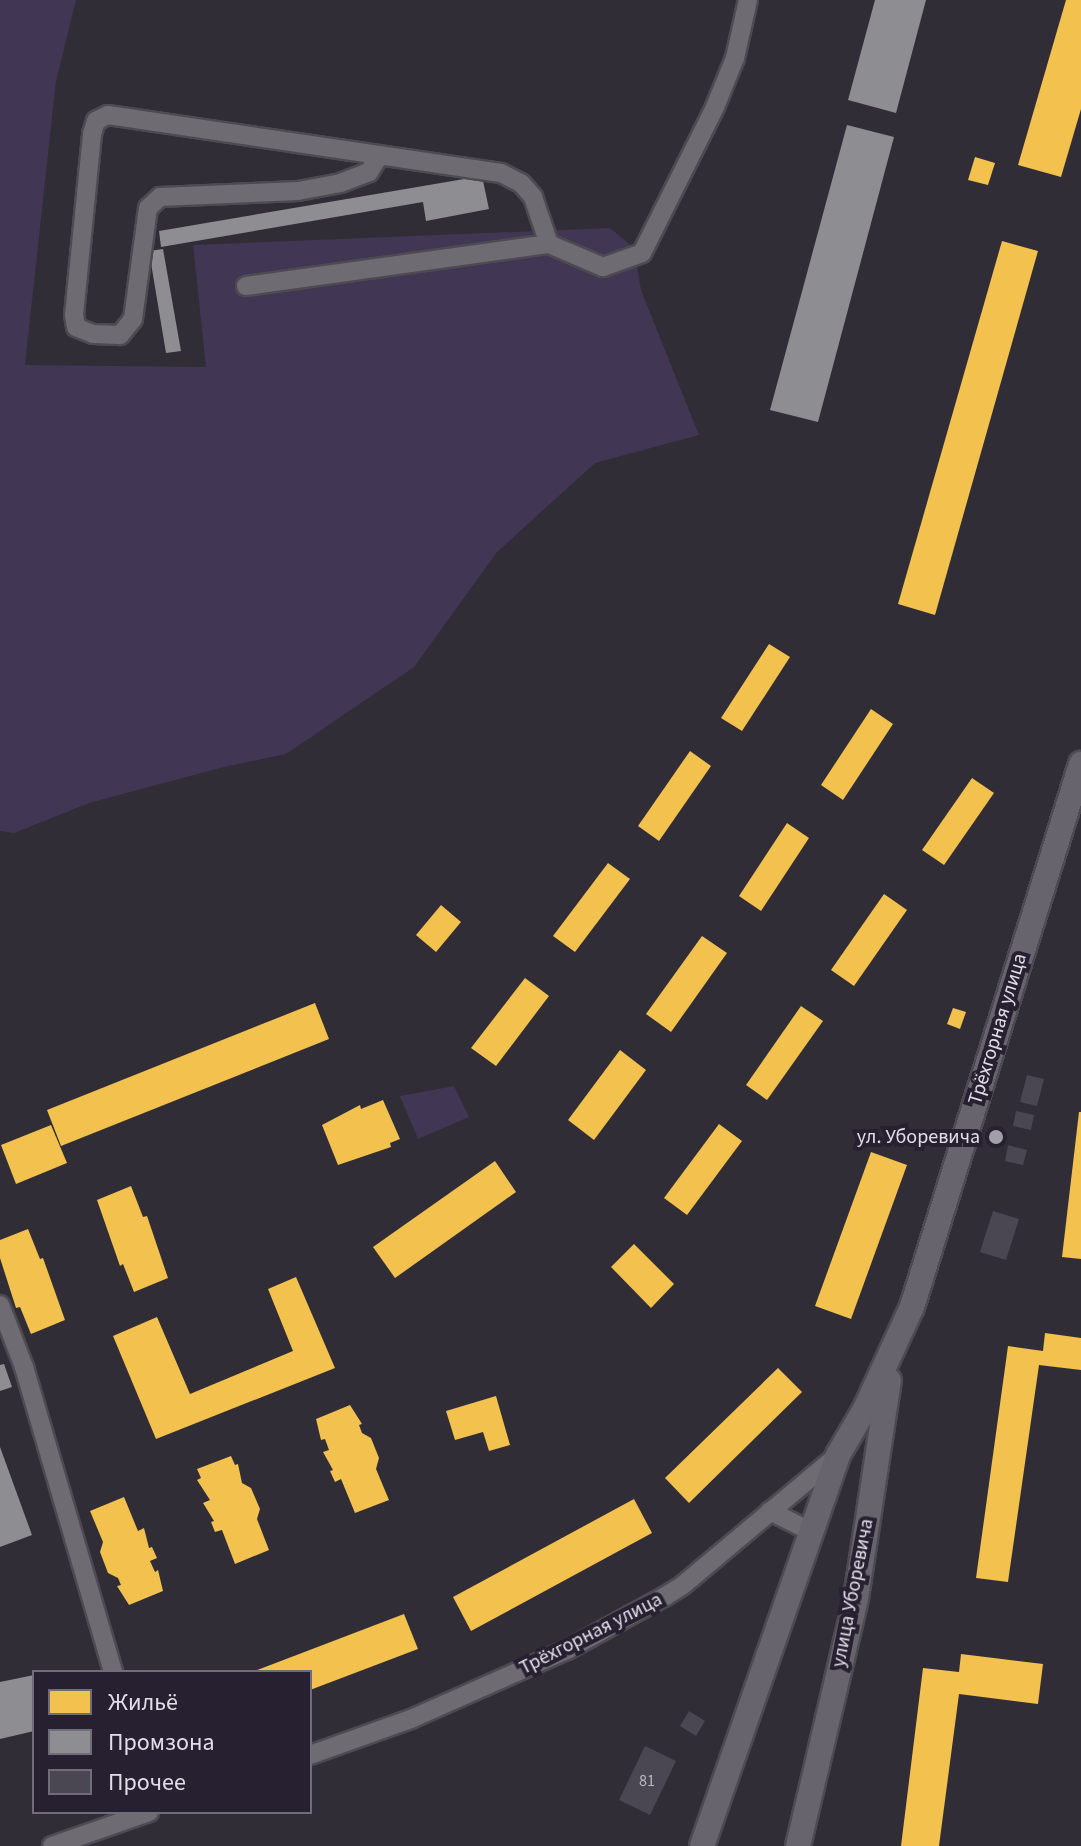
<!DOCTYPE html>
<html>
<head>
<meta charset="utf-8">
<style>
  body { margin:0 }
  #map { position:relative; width:1081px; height:1846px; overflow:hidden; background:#302d37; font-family:"Source Sans 3",sans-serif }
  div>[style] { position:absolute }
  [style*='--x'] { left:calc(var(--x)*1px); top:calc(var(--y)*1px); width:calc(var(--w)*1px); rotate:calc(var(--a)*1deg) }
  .green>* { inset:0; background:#413654 }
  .homes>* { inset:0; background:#f2c14e }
  .industry>* { inset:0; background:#8d8d92 }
  .building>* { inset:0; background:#4a4652 }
  .roads { filter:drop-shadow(2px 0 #4d4a52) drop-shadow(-2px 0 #4d4a52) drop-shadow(0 2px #4d4a52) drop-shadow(0 -2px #4d4a52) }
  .minor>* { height:18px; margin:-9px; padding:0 9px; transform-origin:9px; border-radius:9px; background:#6e6b73 }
  .secondary>* { height:24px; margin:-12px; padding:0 12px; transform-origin:12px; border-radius:12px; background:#67646e }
  .dots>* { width:22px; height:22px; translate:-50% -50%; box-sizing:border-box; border:4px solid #262030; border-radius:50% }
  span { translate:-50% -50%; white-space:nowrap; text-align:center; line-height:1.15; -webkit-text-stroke:8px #262030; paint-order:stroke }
  .number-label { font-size:16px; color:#bbb7c2 }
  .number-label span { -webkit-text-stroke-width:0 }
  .street-label { font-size:20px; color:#e1dde8 }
  .poi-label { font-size:20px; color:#e1dde8 }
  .right { translate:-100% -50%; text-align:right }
  .legend { position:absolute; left:32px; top:1670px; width:280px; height:144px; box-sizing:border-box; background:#262030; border:2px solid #716c7a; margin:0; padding:10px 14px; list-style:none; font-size:24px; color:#e1dde8 }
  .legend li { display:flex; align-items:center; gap:16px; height:40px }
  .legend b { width:40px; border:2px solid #716c7a }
</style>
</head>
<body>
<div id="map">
  <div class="green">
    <div style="clip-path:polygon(0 0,76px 0,56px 81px,25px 365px,206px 367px,193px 245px,610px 228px,634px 248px,641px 290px,699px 435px,595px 463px,497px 552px,414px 667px,286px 754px,220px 768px,89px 803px,14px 833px,0 831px)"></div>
    <div style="clip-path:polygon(454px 1086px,469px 1117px,418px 1139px,400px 1096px)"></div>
  </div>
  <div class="homes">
    <div style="clip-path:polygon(1066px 0,1081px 0,1081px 109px,1061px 177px,1018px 165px)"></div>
    <div style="clip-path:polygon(975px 157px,995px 163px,988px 185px,968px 180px)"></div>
    <div style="clip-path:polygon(1002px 241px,1038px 251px,935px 615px,898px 604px)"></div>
    <div style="clip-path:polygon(769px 644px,790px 657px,742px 731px,721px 718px)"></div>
    <div style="clip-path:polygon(871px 709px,893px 724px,843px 800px,821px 785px)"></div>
    <div style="clip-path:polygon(690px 751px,711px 766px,659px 841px,638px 826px)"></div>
    <div style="clip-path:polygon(972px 778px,994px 793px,944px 865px,922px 850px)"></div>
    <div style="clip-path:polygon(787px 823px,809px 838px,761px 911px,739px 896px)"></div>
    <div style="clip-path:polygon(608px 863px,630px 879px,575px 952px,553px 936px)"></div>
    <div style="clip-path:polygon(884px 894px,907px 910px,854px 986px,831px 970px)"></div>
    <div style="clip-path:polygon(441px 905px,461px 922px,436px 952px,416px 935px)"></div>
    <div style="clip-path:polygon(702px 936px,727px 953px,671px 1032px,646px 1014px)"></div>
    <div style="clip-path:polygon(525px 978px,549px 996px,496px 1066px,471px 1048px)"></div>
    <div style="clip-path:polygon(315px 1003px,329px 1039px,61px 1146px,47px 1110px)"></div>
    <div style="clip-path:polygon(801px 1006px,823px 1021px,767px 1100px,746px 1085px)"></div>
    <div style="clip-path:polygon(953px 1008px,966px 1012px,960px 1029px,947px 1024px)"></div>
    <div style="clip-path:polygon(620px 1050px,646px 1070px,594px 1140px,568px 1120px)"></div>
    <div style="clip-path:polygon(383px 1100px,400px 1139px,390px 1143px,391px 1147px,338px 1165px,322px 1125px,360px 1105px,361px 1109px)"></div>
    <div style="clip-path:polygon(1079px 1112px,1081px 1112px,1081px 1259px,1062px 1257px)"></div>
    <div style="clip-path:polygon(719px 1124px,742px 1141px,687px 1215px,664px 1198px)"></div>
    <div style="clip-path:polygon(51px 1125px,67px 1163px,16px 1184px,1px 1145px)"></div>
    <div style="clip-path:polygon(871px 1152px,907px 1165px,851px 1319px,815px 1306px)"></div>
    <div style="clip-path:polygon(495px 1161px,516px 1192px,395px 1278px,373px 1247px)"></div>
    <div style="clip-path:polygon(131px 1186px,143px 1217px,147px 1216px,168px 1278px,134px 1292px,123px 1264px,120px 1266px,97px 1200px)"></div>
    <div style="clip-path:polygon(28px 1229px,40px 1259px,43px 1258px,65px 1320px,31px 1334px,20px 1307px,16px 1308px,0 1258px,0 1240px)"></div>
    <div style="clip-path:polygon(634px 1244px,674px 1284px,651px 1308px,611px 1267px)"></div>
    <div style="clip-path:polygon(296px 1277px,335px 1368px,156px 1439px,113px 1336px,157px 1317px,190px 1394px,293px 1351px,268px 1289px)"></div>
    <div style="clip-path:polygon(1045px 1333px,1081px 1338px,1081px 1370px,1039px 1365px,1008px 1582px,976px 1578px,1008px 1346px,1043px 1351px)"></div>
    <div style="clip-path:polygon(778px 1368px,802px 1392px,689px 1503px,665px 1478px)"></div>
    <div style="clip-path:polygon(496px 1396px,510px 1445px,489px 1451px,483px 1432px,455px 1440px,446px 1411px)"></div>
    <div style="clip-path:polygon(350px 1405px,362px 1424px,359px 1425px,362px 1433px,371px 1438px,379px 1458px,376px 1469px,389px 1500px,355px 1513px,341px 1479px,335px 1482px,330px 1471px,333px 1470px,323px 1452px,329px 1450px,325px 1439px,321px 1440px,316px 1419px)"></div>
    <div style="clip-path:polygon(231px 1456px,235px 1465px,238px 1464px,242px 1483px,251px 1488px,260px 1509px,257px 1519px,269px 1550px,235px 1564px,222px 1530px,215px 1532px,211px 1522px,214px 1521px,203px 1503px,210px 1500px,197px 1480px,201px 1478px,197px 1469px)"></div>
    <div style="clip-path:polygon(124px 1497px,138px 1531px,144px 1528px,149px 1548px,152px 1547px,157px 1558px,150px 1561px,155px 1572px,158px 1570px,163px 1591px,129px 1605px,117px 1586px,121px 1585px,118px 1578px,108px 1573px,100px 1552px,103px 1542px,90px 1511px)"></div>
    <div style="clip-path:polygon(634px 1499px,652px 1533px,471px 1631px,453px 1597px)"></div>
    <div style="clip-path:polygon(404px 1614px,418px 1649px,310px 1690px,310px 1672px,252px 1672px)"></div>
    <div style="clip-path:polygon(961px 1654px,1043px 1664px,1038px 1704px,959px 1694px,939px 1846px,901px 1846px,923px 1668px,959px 1672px)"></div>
  </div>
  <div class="industry">
    <div style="clip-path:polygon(875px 0,926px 0,896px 113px,848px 100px)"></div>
    <div style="clip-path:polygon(847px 125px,894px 137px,818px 422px,770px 410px)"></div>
    <div style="clip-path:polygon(482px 176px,489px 209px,426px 221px,423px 202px,161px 247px,159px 231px)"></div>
    <div style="clip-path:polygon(163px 249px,181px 351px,166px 353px,149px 251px)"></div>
    <div style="clip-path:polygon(4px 1364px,12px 1387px,0 1391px,0 1365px)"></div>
    <div style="clip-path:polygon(0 1447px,32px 1535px,0 1547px)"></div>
    <div style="clip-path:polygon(34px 1675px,34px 1731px,0 1739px,0 1682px)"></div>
  </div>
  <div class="building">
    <div style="clip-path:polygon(1027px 1075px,1044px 1079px,1037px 1106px,1020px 1102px)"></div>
    <div style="clip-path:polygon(1016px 1111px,1034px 1115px,1031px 1130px,1013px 1126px)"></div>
    <div style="clip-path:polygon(1008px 1145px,1027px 1150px,1023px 1165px,1005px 1161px)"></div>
    <div style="clip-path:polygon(993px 1211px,1019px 1219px,1006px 1260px,980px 1252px)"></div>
    <div style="clip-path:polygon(689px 1711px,705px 1721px,696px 1736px,680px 1726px)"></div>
    <div style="clip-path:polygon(645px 1746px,676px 1761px,650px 1815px,619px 1800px)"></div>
  </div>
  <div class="roads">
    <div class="minor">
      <div style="--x:379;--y:156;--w:19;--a:122"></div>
      <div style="--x:369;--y:172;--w:30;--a:159"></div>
      <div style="--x:341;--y:183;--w:44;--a:169.5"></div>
      <div style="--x:298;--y:191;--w:138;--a:177.5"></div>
      <div style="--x:160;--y:197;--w:16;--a:137"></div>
      <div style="--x:148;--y:208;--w:112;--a:97.7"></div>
      <div style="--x:133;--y:319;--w:21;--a:129"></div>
      <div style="--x:120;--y:335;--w:27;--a:-178"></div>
      <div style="--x:93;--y:334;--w:18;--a:-158"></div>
      <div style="--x:76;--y:327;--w:12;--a:-99"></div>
      <div style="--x:74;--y:315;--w:182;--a:-84.3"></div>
      <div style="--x:92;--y:134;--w:14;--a:-73"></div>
      <div style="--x:96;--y:121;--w:13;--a:-27"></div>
      <div style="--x:108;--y:115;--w:397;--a:8.4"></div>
      <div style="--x:501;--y:173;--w:22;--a:27"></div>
      <div style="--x:521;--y:183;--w:18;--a:49"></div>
      <div style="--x:533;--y:197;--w:50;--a:71.2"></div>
      <div style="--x:246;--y:286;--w:306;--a:-7.9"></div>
      <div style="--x:549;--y:244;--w:59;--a:23.1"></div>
      <div style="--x:603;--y:267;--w:41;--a:-19.7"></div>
      <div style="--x:642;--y:253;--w:163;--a:-63.4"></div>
      <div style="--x:715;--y:107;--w:53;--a:-67.8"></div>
      <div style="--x:735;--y:58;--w:59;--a:-77.4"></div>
      <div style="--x:0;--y:1305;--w:66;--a:68.8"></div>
      <div style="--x:24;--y:1367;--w:318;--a:73.7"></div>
      <div style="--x:770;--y:1511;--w:45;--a:26.6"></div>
      <div style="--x:310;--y:1755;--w:107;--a:-19.6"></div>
      <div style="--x:411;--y:1719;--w:171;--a:-23.9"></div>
      <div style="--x:567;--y:1650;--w:111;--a:-28.7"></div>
      <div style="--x:664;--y:1597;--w:22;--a:-32"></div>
      <div style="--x:683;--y:1585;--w:202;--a:-40"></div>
      <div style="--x:52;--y:1846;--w:103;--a:-19.3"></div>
    </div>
    <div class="secondary">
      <div style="--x:702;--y:1846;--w:414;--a:-70.8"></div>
      <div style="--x:838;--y:1455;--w:53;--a:-59.6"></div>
      <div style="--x:865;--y:1409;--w:112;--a:-65.3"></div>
      <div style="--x:912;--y:1307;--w:569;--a:-72.71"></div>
      <div style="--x:798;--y:1846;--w:255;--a:-76.8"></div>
      <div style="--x:856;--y:1598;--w:220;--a:-81.4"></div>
    </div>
  </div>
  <div class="dots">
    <div style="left:996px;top:1137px;background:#a39faa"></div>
  </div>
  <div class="number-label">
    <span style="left:647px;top:1781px">81</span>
  </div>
  <div class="street-label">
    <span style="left:998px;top:1029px;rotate:-73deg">Трёхгорная улица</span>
    <span style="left:853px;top:1593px;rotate:-79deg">улица Уборевича</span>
    <span style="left:591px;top:1634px;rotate:-27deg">Трёхгорная улица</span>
  </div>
  <div class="poi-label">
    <span class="right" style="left:980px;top:1137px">ул. Уборевича</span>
  </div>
  <ul class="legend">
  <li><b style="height:22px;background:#f2c14e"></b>Жильё</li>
  <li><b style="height:22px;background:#8d8d92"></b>Промзона</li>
  <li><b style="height:22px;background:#4a4652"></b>Прочее</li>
  </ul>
</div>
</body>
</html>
